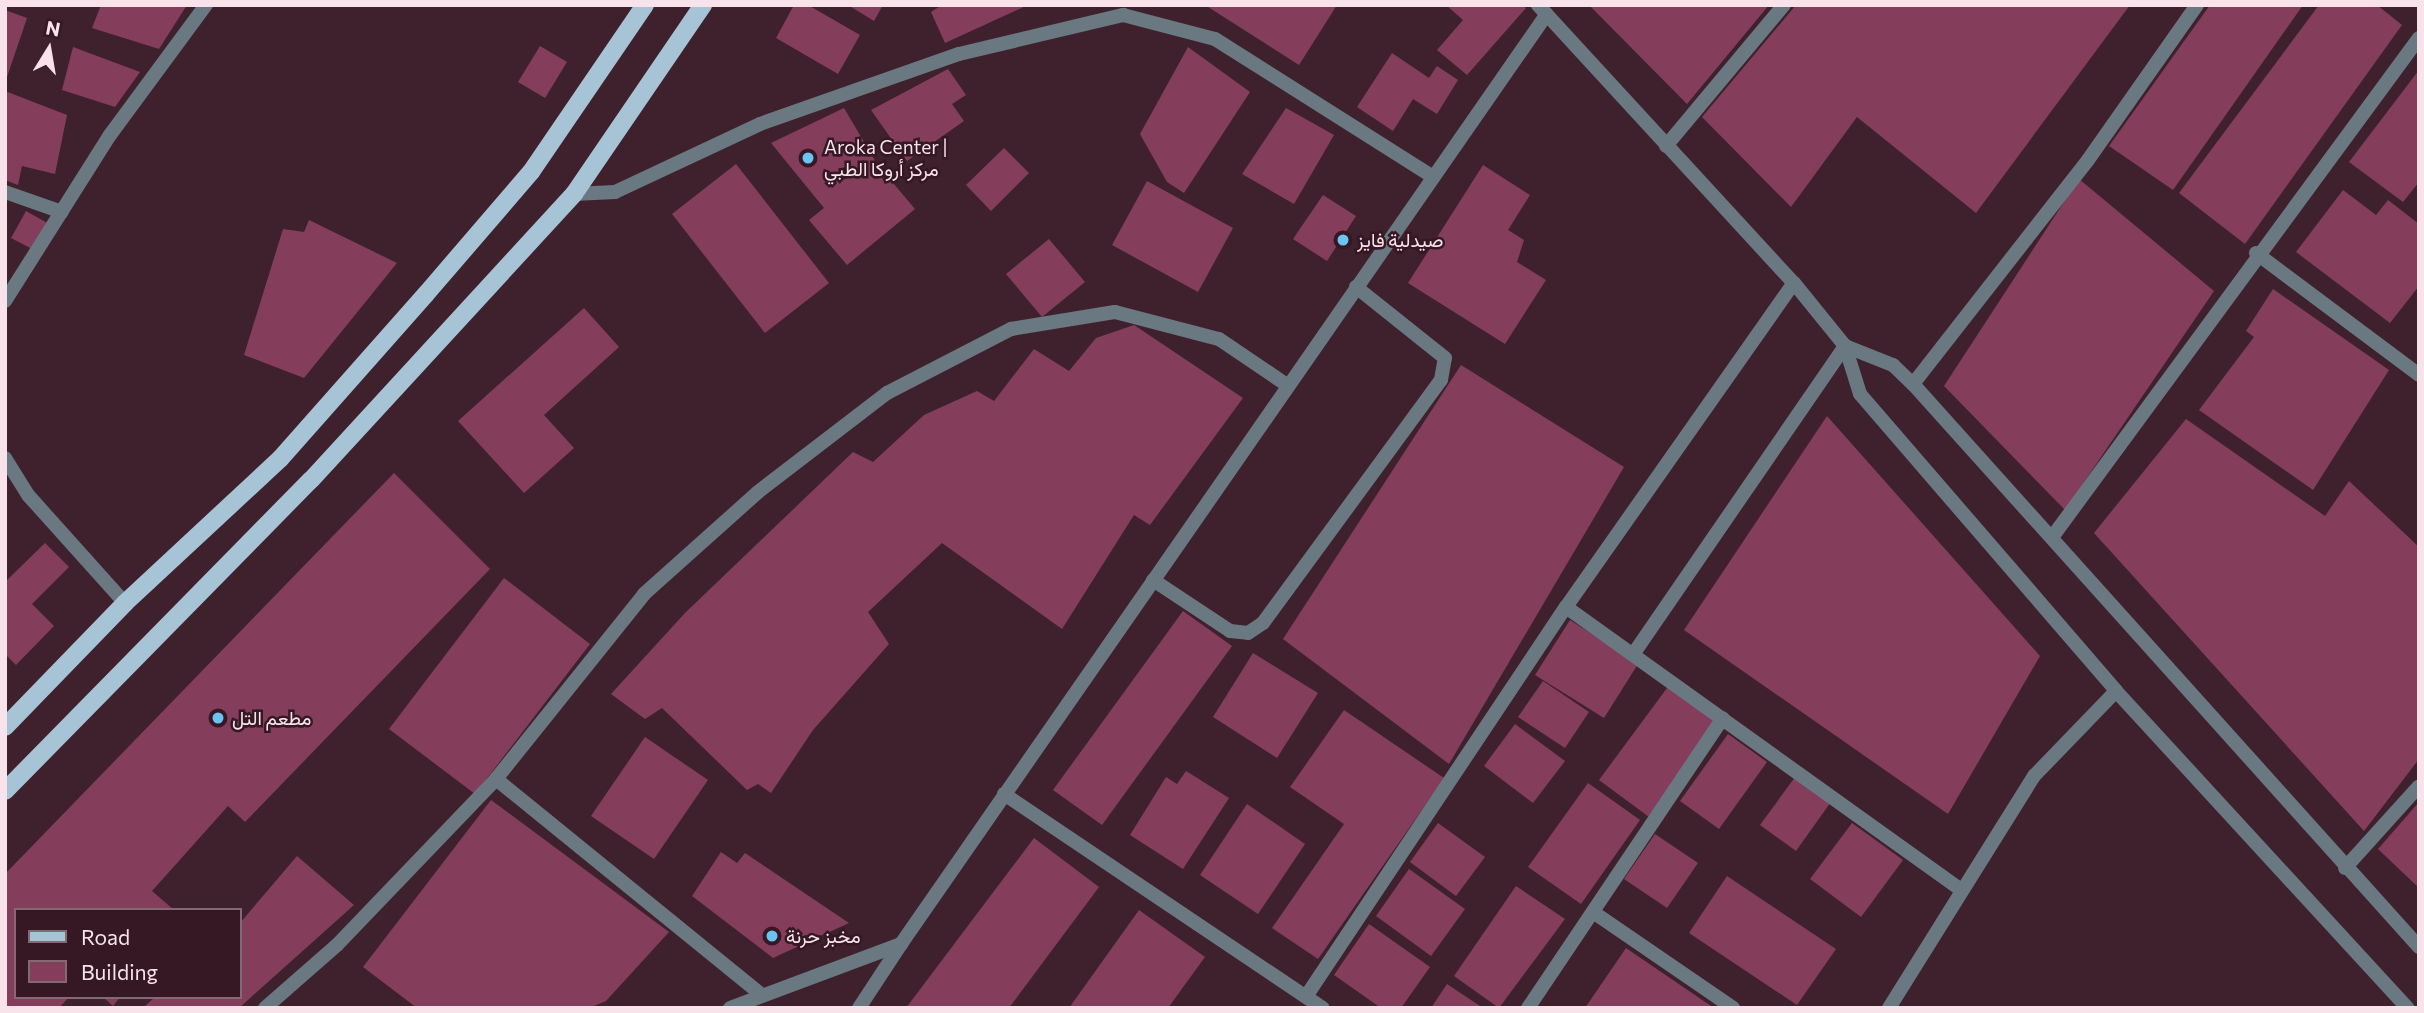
<!DOCTYPE html>
<html>
<head>
<meta charset="utf-8">
<style>
  body { margin:0 }
  #map { position:relative; width:2424px; height:1013px; overflow:hidden; background:#3f212d; font-family:Commissioner,Vazirmatn,sans-serif }
  div>[style] { position:absolute }
  [style*='--x'] { left:calc(var(--x)*1px); top:calc(var(--y)*1px); width:calc(var(--w)*1px); rotate:calc(var(--a)*1deg) }
  .building>* { inset:0; background:#843e5b }
  .minor>* { height:14px; margin:-7px; padding:0 7px; transform-origin:7px; border-radius:7px; background:#697881 }
  .tertiary>* { height:14px; margin:-7px; padding:0 7px; transform-origin:7px; border-radius:7px; background:#697881 }
  .primary>* { height:18px; margin:-9px; padding:0 9px; transform-origin:9px; border-radius:9px; background:#a6c4d6 }
  .dots>* { width:19px; height:19px; translate:-50% -50%; box-sizing:border-box; border:4px solid #351823; border-radius:50% }
  span { translate:-50% -50%; white-space:nowrap; text-align:center; line-height:1.15; -webkit-text-stroke:5px #351823; paint-order:stroke }
  .poi-label { font-size:19px; color:#f8e3ea }
  .left { translate:0 -50%; text-align:left }
  .frame { position:absolute; inset:0; border:7px solid #f8e3ea; pointer-events:none }
  .legend { position:absolute; left:14px; top:908px; width:228px; height:91px; box-sizing:border-box; background:#351823; border:2px solid #836973; margin:0; padding:9px 12px; list-style:none; font-size:21px; color:#f8e3ea }
  .legend li { display:flex; align-items:center; gap:14px; height:35px }
  .legend b { width:35px; border:2px solid #836973 }
  .north { position:absolute; left:14px; top:14px; width:70px; height:70px; -webkit-text-stroke:5px #351823; paint-order:stroke; rotate:11deg; font-size:19px; font-weight:700; line-height:28px; text-align:center; color:#f8e3ea }
  .north::after { content:''; display:block; margin:auto; width:24px; height:32px; background:#f8e3ea; clip-path:polygon(50% 0,100% 100%,50% 72%,0 100%) }
</style>
</head>
<body>
<div id="map">
  <div class="building">
    <div style="clip-path:polygon(101px 5px,187px 5px,159px 49px,92px 28px)"></div>
    <div style="clip-path:polygon(794px 5px,808px 5px,860px 35px,838px 74px,776px 38px)"></div>
    <div style="clip-path:polygon(848px 5px,883px 5px,874px 21px)"></div>
    <div style="clip-path:polygon(942px 5px,1028px 5px,945px 43px,931px 12px)"></div>
    <div style="clip-path:polygon(1205px 5px,1337px 5px,1299px 65px)"></div>
    <div style="clip-path:polygon(1446px 5px,1522px 5px,1526px 8px,1467px 75px,1437px 50px,1463px 20px)"></div>
    <div style="clip-path:polygon(1589px 5px,1769px 5px,1687px 104px)"></div>
    <div style="clip-path:polygon(1796px 5px,2130px 5px,1976px 213px,1857px 117px,1791px 207px,1702px 117px)"></div>
    <div style="clip-path:polygon(2210px 5px,2303px 5px,2173px 190px,2109px 146px)"></div>
    <div style="clip-path:polygon(2319px 5px,2377px 5px,2402px 25px,2245px 244px,2179px 193px)"></div>
    <div style="clip-path:polygon(5px 10px,27px 18px,6px 80px,5px 80px)"></div>
    <div style="clip-path:polygon(540px 46px,567px 62px,545px 98px,518px 82px)"></div>
    <div style="clip-path:polygon(73px 47px,140px 72px,115px 107px,62px 90px)"></div>
    <div style="clip-path:polygon(1188px 47px,1250px 92px,1184px 193px,1167px 182px,1140px 134px)"></div>
    <div style="clip-path:polygon(1392px 53px,1429px 78px,1437px 66px,1458px 80px,1437px 114px,1413px 99px,1393px 131px,1357px 107px)"></div>
    <div style="clip-path:polygon(948px 69px,966px 95px,952px 104px,964px 121px,907px 161px,871px 110px)"></div>
    <div style="clip-path:polygon(2419px 70px,2419px 182px,2403px 202px,2349px 162px)"></div>
    <div style="clip-path:polygon(5px 91px,67px 115px,55px 174px,22px 166px,18px 185px,5px 180px)"></div>
    <div style="clip-path:polygon(844px 108px,877px 164px,915px 209px,847px 265px,809px 220px,824px 208px,771px 143px)"></div>
    <div style="clip-path:polygon(1286px 108px,1334px 135px,1294px 204px,1242px 174px)"></div>
    <div style="clip-path:polygon(1004px 148px,1029px 173px,991px 211px,966px 185px)"></div>
    <div style="clip-path:polygon(736px 164px,829px 283px,765px 333px,672px 214px)"></div>
    <div style="clip-path:polygon(1483px 165px,1530px 195px,1508px 230px,1524px 240px,1517px 262px,1546px 280px,1505px 344px,1408px 283px)"></div>
    <div style="clip-path:polygon(2079px 179px,2214px 291px,2065px 510px,1944px 386px)"></div>
    <div style="clip-path:polygon(1147px 181px,1233px 228px,1198px 292px,1112px 245px)"></div>
    <div style="clip-path:polygon(2343px 190px,2376px 215px,2388px 200px,2419px 224px,2419px 286px,2390px 323px,2296px 252px)"></div>
    <div style="clip-path:polygon(1323px 195px,1356px 216px,1327px 261px,1293px 239px)"></div>
    <div style="clip-path:polygon(26px 211px,49px 224px,34px 250px,11px 238px)"></div>
    <div style="clip-path:polygon(309px 220px,397px 263px,304px 378px,244px 355px,283px 229px,304px 232px)"></div>
    <div style="clip-path:polygon(1049px 239px,1085px 282px,1042px 317px,1006px 274px)"></div>
    <div style="clip-path:polygon(2273px 289px,2389px 370px,2313px 490px,2199px 410px,2254px 337px,2246px 331px)"></div>
    <div style="clip-path:polygon(584px 308px,619px 347px,544px 415px,574px 448px,524px 493px,458px 421px)"></div>
    <div style="clip-path:polygon(1134px 325px,1243px 398px,1150px 525px,1134px 515px,1062px 629px,942px 543px,868px 612px,889px 644px,813px 730px,771px 793px,758px 784px,747px 790px,662px 708px,645px 719px,611px 694px,685px 613px,853px 452px,873px 462px,924px 415px,977px 391px,994px 401px,1034px 349px,1069px 371px,1096px 338px)"></div>
    <div style="clip-path:polygon(1461px 365px,1624px 467px,1449px 764px,1283px 639px)"></div>
    <div style="clip-path:polygon(1827px 416px,2040px 656px,1948px 814px,1684px 630px)"></div>
    <div style="clip-path:polygon(2186px 419px,2325px 516px,2349px 481px,2419px 547px,2419px 759px,2364px 831px,2094px 533px)"></div>
    <div style="clip-path:polygon(394px 473px,490px 569px,245px 822px,228px 806px,152px 891px,174px 910px,16px 910px,16px 997px,69px 997px,59px 1008px,5px 1008px,5px 874px)"></div>
    <div style="clip-path:polygon(45px 543px,69px 567px,32px 604px,54px 626px,16px 665px,5px 654px,5px 582px)"></div>
    <div style="clip-path:polygon(504px 578px,590px 644px,475px 794px,389px 729px)"></div>
    <div style="clip-path:polygon(1183px 611px,1232px 646px,1102px 825px,1053px 790px)"></div>
    <div style="clip-path:polygon(1570px 620px,1638px 664px,1604px 718px,1535px 675px)"></div>
    <div style="clip-path:polygon(1253px 653px,1318px 693px,1277px 758px,1213px 717px)"></div>
    <div style="clip-path:polygon(1543px 681px,1589px 712px,1565px 748px,1518px 717px)"></div>
    <div style="clip-path:polygon(1670px 684px,1720px 720px,1649px 817px,1599px 780px)"></div>
    <div style="clip-path:polygon(1344px 710px,1444px 778px,1318px 959px,1272px 928px,1344px 824px,1290px 787px)"></div>
    <div style="clip-path:polygon(1515px 724px,1565px 761px,1533px 803px,1484px 766px)"></div>
    <div style="clip-path:polygon(1728px 734px,1767px 762px,1719px 829px,1680px 801px)"></div>
    <div style="clip-path:polygon(645px 737px,708px 780px,654px 859px,591px 816px)"></div>
    <div style="clip-path:polygon(1186px 771px,1229px 798px,1183px 869px,1130px 835px,1166px 777px,1177px 784px)"></div>
    <div style="clip-path:polygon(1798px 773px,1833px 799px,1796px 851px,1760px 825px)"></div>
    <div style="clip-path:polygon(1588px 783px,1640px 820px,1581px 904px,1528px 867px)"></div>
    <div style="clip-path:polygon(491px 800px,669px 932px,606px 1001px,589px 1008px,417px 1008px,363px 967px)"></div>
    <div style="clip-path:polygon(2419px 802px,2419px 888px,2378px 849px)"></div>
    <div style="clip-path:polygon(1247px 804px,1305px 844px,1258px 914px,1200px 875px)"></div>
    <div style="clip-path:polygon(1438px 823px,1485px 857px,1456px 896px,1410px 862px)"></div>
    <div style="clip-path:polygon(1852px 823px,1903px 860px,1861px 917px,1810px 879px)"></div>
    <div style="clip-path:polygon(1655px 834px,1698px 863px,1667px 908px,1624px 879px)"></div>
    <div style="clip-path:polygon(1034px 838px,1099px 887px,1009px 1008px,906px 1008px)"></div>
    <div style="clip-path:polygon(721px 852px,737px 863px,745px 853px,849px 923px,773px 958px,692px 896px)"></div>
    <div style="clip-path:polygon(297px 856px,354px 905px,239px 1008px,143px 1008px,155px 997px,240px 997px,240px 923px)"></div>
    <div style="clip-path:polygon(1409px 869px,1465px 909px,1431px 956px,1376px 916px)"></div>
    <div style="clip-path:polygon(1727px 876px,1836px 949px,1797px 1005px,1689px 933px)"></div>
    <div style="clip-path:polygon(1516px 886px,1565px 919px,1499px 1008px,1454px 976px)"></div>
    <div style="clip-path:polygon(1139px 910px,1205px 957px,1168px 1008px,1069px 1008px)"></div>
    <div style="clip-path:polygon(1369px 924px,1430px 967px,1401px 1008px,1381px 1008px,1334px 975px)"></div>
    <div style="clip-path:polygon(1626px 948px,1714px 1008px,1585px 1008px)"></div>
    <div style="clip-path:polygon(1447px 984px,1483px 1008px,1431px 1008px)"></div>
    <div style="clip-path:polygon(103px 997px,120px 997px,113px 1006px)"></div>
  </div>
  <div class="minor">
    <div style="--x:1666;--y:146;--w:184;--a:-50.1"></div>
    <div style="--x:5;--y:192;--w:60;--a:19.3"></div>
    <div style="--x:574;--y:194;--w:41;--a:-2.8"></div>
    <div style="--x:615;--y:192;--w:160;--a:-25.1"></div>
    <div style="--x:760;--y:124;--w:211;--a:-19.4"></div>
    <div style="--x:959;--y:54;--w:169;--a:-13.4"></div>
    <div style="--x:1123;--y:15;--w:95;--a:14.6"></div>
    <div style="--x:1215;--y:39;--w:257;--a:32.3"></div>
    <div style="--x:2256;--y:253;--w:204;--a:36.8"></div>
    <div style="--x:5;--y:301;--w:196;--a:-57.7"></div>
    <div style="--x:110;--y:135;--w:162;--a:-53.6"></div>
    <div style="--x:1913;--y:384;--w:284;--a:-52"></div>
    <div style="--x:2088;--y:160;--w:189;--a:-54.9"></div>
    <div style="--x:5;--y:458;--w:44;--a:58.1"></div>
    <div style="--x:28;--y:495;--w:145;--a:48.1"></div>
    <div style="--x:2053;--y:536;--w:618;--a:-53.69"></div>
    <div style="--x:1153;--y:580;--w:92;--a:33.5"></div>
    <div style="--x:1230;--y:631;--w:18;--a:6"></div>
    <div style="--x:1248;--y:633;--w:18;--a:-34"></div>
    <div style="--x:1263;--y:623;--w:301;--a:-53.8"></div>
    <div style="--x:1441;--y:380;--w:22;--a:-80"></div>
    <div style="--x:1445;--y:358;--w:114;--a:-141.4"></div>
    <div style="--x:1566;--y:607;--w:486;--a:35.6"></div>
    <div style="--x:1634;--y:653;--w:373;--a:-55.5"></div>
    <div style="--x:496;--y:779;--w:343;--a:39.1"></div>
    <div style="--x:1004;--y:794;--w:384;--a:33.9"></div>
    <div style="--x:2345;--y:868;--w:110;--a:-47.9"></div>
    <div style="--x:1593;--y:912;--w:170;--a:34.4"></div>
    <div style="--x:1307;--y:995;--w:467;--a:-56.3"></div>
    <div style="--x:1566;--y:607;--w:396;--a:-54.9"></div>
    <div style="--x:265;--y:1008;--w:96;--a:-41.2"></div>
    <div style="--x:337;--y:945;--w:230;--a:-46.2"></div>
    <div style="--x:496;--y:779;--w:237;--a:-51.3"></div>
    <div style="--x:644;--y:594;--w:153;--a:-41.8"></div>
    <div style="--x:758;--y:492;--w:163;--a:-37.5"></div>
    <div style="--x:887;--y:393;--w:140;--a:-27.3"></div>
    <div style="--x:1011;--y:329;--w:105;--a:-9.3"></div>
    <div style="--x:1115;--y:312;--w:107;--a:14.6"></div>
    <div style="--x:1219;--y:339;--w:82;--a:34.1"></div>
    <div style="--x:730;--y:1008;--w:183;--a:-20.5"></div>
    <div style="--x:901;--y:944;--w:1132;--a:-55.22"></div>
    <div style="--x:859;--y:1008;--w:77;--a:-56.7"></div>
    <div style="--x:1528;--y:1008;--w:349;--a:-56.1"></div>
    <div style="--x:1889;--y:1008;--w:274;--a:-58"></div>
    <div style="--x:2034;--y:776;--w:118;--a:-46"></div>
  </div>
  <div class="tertiary">
    <div style="--x:1538;--y:5;--w:378;--a:47.4"></div>
    <div style="--x:1794;--y:283;--w:81;--a:51"></div>
    <div style="--x:1845;--y:346;--w:50;--a:72.6"></div>
    <div style="--x:1860;--y:394;--w:392;--a:49.2"></div>
    <div style="--x:2116;--y:691;--w:431;--a:47.4"></div>
    <div style="--x:1845;--y:346;--w:52;--a:21.6"></div>
    <div style="--x:1893;--y:365;--w:28;--a:44"></div>
    <div style="--x:1913;--y:384;--w:757;--a:48.05"></div>
  </div>
  <div class="primary">
    <div style="--x:5;--y:727;--w:173;--a:-45.9"></div>
    <div style="--x:125;--y:603;--w:212;--a:-42.9"></div>
    <div style="--x:280;--y:459;--w:220;--a:-48.5"></div>
    <div style="--x:426;--y:294;--w:161;--a:-49.3"></div>
    <div style="--x:531;--y:172;--w:202;--a:-55.7"></div>
    <div style="--x:5;--y:791;--w:436;--a:-45.5"></div>
    <div style="--x:311;--y:480;--w:389;--a:-47.4"></div>
    <div style="--x:574;--y:194;--w:229;--a:-55.7"></div>
  </div>
  <div class="dots">
    <div style="left:808px;top:158px;background:#6bc3f2"></div>
    <div style="left:1343px;top:240px;background:#6bc3f2"></div>
    <div style="left:218px;top:718px;background:#6bc3f2"></div>
    <div style="left:772px;top:936px;background:#6bc3f2"></div>
  </div>
  <div class="poi-label">
    <span class="left" style="left:824px;top:158px">Aroka Center |<br>مركز أروكا الطبي</span>
    <span class="left" style="left:1357px;top:240px">صيدلية فايز</span>
    <span class="left" style="left:232px;top:718px">مطعم التل</span>
    <span class="left" style="left:786px;top:936px">مخبز حرنة</span>
  </div>
  <div class="frame"></div>
  <ul class="legend">
  <li><b style="height:9px;background:#a6c4d6"></b>Road</li>
  <li><b style="height:19px;background:#843e5b"></b>Building</li>
  </ul>
  <div class="north">N</div>
</div>
</body>
</html>
